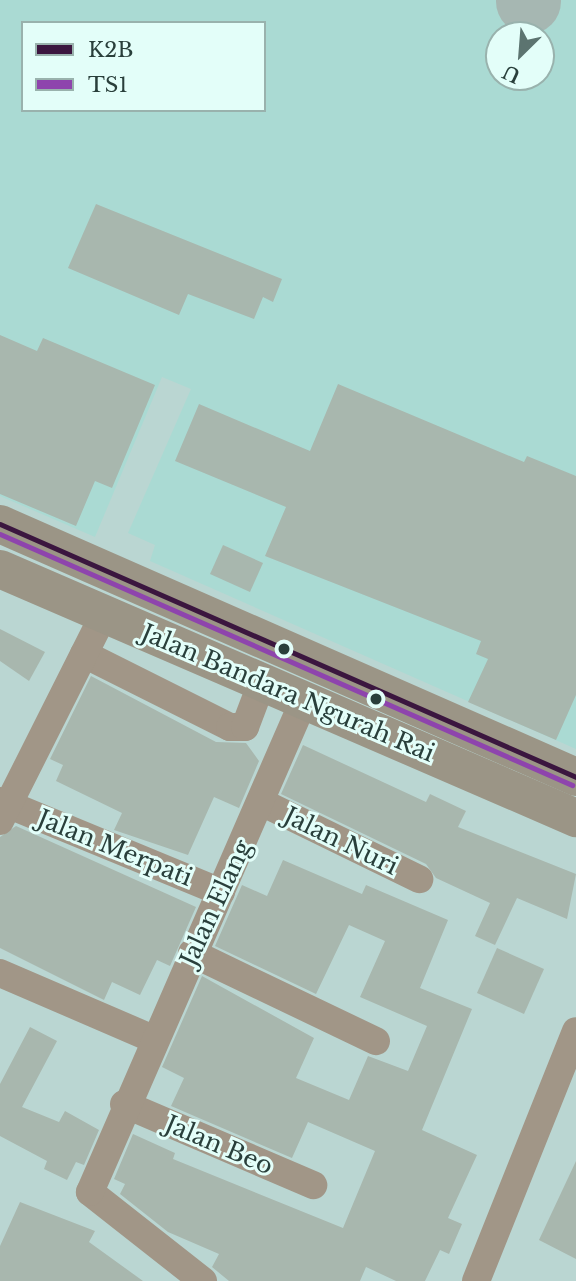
<!DOCTYPE html>
<html>
<head>
<meta charset="utf-8">
<style>
  body { margin:0 }
  #map { position:relative; width:576px; height:1281px; overflow:hidden; background:#bad6d2; font-family:"Libre Baskerville",serif }
  div>[style] { position:absolute }
  [style*='--x'] { left:calc(var(--x)*1px); top:calc(var(--y)*1px); width:calc(var(--w)*1px); rotate:calc(var(--a)*1deg) }
  .built>* { inset:0; background:#aadad3 }
  .taxiway>* { height:65px; margin:-32.5px; padding:0 32.5px; transform-origin:32.5px; border-radius:32.5px; background:#a6b7b2 }
  .building>* { inset:0; background:#a8b7ae }
  .street>* { height:28px; margin:-14px; padding:0 14px; transform-origin:14px; border-radius:14px; background:#a19687 }
  .secondary>* { height:38px; margin:-19px; padding:0 19px; transform-origin:19px; border-radius:19px; background:#9b9586 }
  .bus-1>* { height:5px; margin:-2.5px; padding:0 2.5px; transform-origin:2.5px; border-radius:2.5px; background:#3b163f }
  .bus-2>* { height:5px; margin:-2.5px; padding:0 2.5px; transform-origin:2.5px; border-radius:2.5px; background:#8e44ad }
  .dots>* { width:19px; height:19px; translate:-50% -50%; box-sizing:border-box; border:4px solid #e3fef9; border-radius:50% }
  span { translate:-50% -50%; white-space:nowrap; text-align:center; line-height:1.15; -webkit-text-stroke:6px #e3fef9; paint-order:stroke }
  .street-label { font-size:24px; color:#293f3b }
  .legend { position:absolute; left:21px; top:21px; width:245px; height:91px; box-sizing:border-box; background:#e3fef9; border:2px solid #99b2ad; margin:0; padding:9px 12px; list-style:none; font-size:21px; color:#293f3b }
  .legend li { display:flex; align-items:center; gap:14px; height:35px }
  .legend b { width:35px; border:2px solid #99b2ad }
  .north { position:absolute; left:485px; top:21px; width:70px; height:70px; box-sizing:border-box; background:#e3fef9; border:2px solid #99b2ad; border-radius:50%; rotate:205deg; font-size:19px; font-weight:700; line-height:28px; text-align:center; color:#293f3b }
  .north::after { content:''; display:block; margin:auto; width:24px; height:32px; background:#5c7470; clip-path:polygon(50% 0,100% 100%,50% 72%,0 100%) }
</style>
</head>
<body>
<div id="map">
  <div class="built">
    <div style="clip-path:polygon(evenodd,0 0,576px 0,576px 749px,150px 561px,155px 545px,128px 533px,191px 389px,162px 377px,95px 537px,0 496px,0 0,23px 23px,264px 23px,264px 110px,23px 110px,23px 23px,0 0,499px 35px,541px 35px,541px 77px,499px 77px,499px 35px)"></div>
  </div>
  <div class="taxiway">
    <div style="--x:528;--y:1;--w:1;--a:-90"></div>
  </div>
  <div class="building">
    <div style="clip-path:polygon(96px 204px,282px 279px,273px 302px,263px 297px,254px 319px,188px 294px,179px 315px,68px 268px)"></div>
    <div style="clip-path:polygon(0 335px,37px 351px,43px 338px,155px 385px,112px 488px,95px 481px,76px 526px,0 494px)"></div>
    <div style="clip-path:polygon(338px 384px,524px 462px,527px 456px,576px 476px,576px 695px,556px 740px,468px 702px,488px 659px,476px 654px,481px 641px,265px 556px,286px 507px,175px 461px,199px 404px,310px 451px)"></div>
    <div style="clip-path:polygon(223px 545px,263px 563px,250px 592px,210px 574px)"></div>
    <div style="clip-path:polygon(0 629px,45px 652px,29px 681px,0 661px)"></div>
    <div style="clip-path:polygon(91px 676px,216px 742px,246px 743px,259px 761px,239px 808px,214px 797px,188px 855px,114px 830px,122px 813px,56px 781px,63px 765px,50px 759px)"></div>
    <div style="clip-path:polygon(303px 745px,426px 802px,430px 794px,466px 811px,458px 827px,576px 874px,567px 919px,517px 898px,495px 945px,475px 936px,490px 903px,436px 878px,426px 864px,281px 794px)"></div>
    <div style="clip-path:polygon(16px 826px,196px 907px,170px 966px,157px 960px,140px 995px,112px 982px,104px 1000px,0 948px,0 837px)"></div>
    <div style="clip-path:polygon(283px 860px,362px 894px,366px 885px,448px 920px,420px 988px,472px 1009px,422px 1130px,477px 1155px,448px 1218px,462px 1224px,449px 1254px,440px 1250px,425px 1281px,396px 1281px,366px 1267px,360px 1281px,229px 1281px,212px 1267px,219px 1254px,168px 1232px,120px 1194px,125px 1184px,114px 1179px,133px 1134px,175px 1153px,173px 1159px,343px 1228px,375px 1151px,308px 1122px,292px 1158px,171px 1106px,184px 1078px,162px 1067px,202px 976px,314px 1038px,296px 1078px,349px 1100px,368px 1056px,408px 1071px,427px 1026px,360px 997px,385px 941px,349px 925px,316px 994px,215px 946px,242px 885px,267px 896px)"></div>
    <div style="clip-path:polygon(497px 948px,544px 969px,524px 1014px,477px 993px)"></div>
    <div style="clip-path:polygon(30px 1027px,57px 1041px,22px 1107px,59px 1122px,65px 1111px,99px 1130px,84px 1165px,76px 1162px,67px 1180px,44px 1169px,47px 1161px,0 1136px,0 1084px)"></div>
    <div style="clip-path:polygon(576px 1161px,576px 1259px,539px 1240px)"></div>
    <div style="clip-path:polygon(20px 1202px,95px 1231px,89px 1242px,143px 1281px,0 1281px,0 1246px)"></div>
  </div>
  <div class="street">
    <div style="--x:84;--y:654;--w:163;--a:26.6"></div>
    <div style="--x:230;--y:727;--w:15;--a:0"></div>
    <div style="--x:245;--y:727;--w:48;--a:-69.3"></div>
    <div style="--x:0;--y:801;--w:239;--a:22.4"></div>
    <div style="--x:263;--y:803;--w:174;--a:26"></div>
    <div style="--x:0;--y:821;--w:232;--a:-63.3"></div>
    <div style="--x:192;--y:953;--w:204;--a:25.6"></div>
    <div style="--x:0;--y:973;--w:167;--a:23.3"></div>
    <div style="--x:124;--y:1104;--w:206;--a:23.2"></div>
    <div style="--x:203;--y:1281;--w:144;--a:-141.8"></div>
    <div style="--x:90;--y:1192;--w:537;--a:-66.49"></div>
    <div style="--x:476;--y:1281;--w:269;--a:-68.2"></div>
  </div>
  <div class="secondary">
    <div style="--x:0;--y:524;--w:629;--a:23.71"></div>
    <div style="--x:0;--y:569;--w:628;--a:23.38"></div>
  </div>
  <div class="bus-1">
    <div style="--x:0;--y:524;--w:629;--a:23.71"></div>
  </div>
  <div class="bus-2">
    <div style="--x:0;--y:534;--w:625;--a:23.69"></div>
  </div>
  <div class="dots">
    <div style="left:284px;top:649px;background:#293f3b"></div>
    <div style="left:376px;top:699px;background:#293f3b"></div>
  </div>
  <div class="street-label">
    <span style="left:288px;top:693px;rotate:23deg">Jalan Bandara Ngurah Rai</span>
    <span style="left:341px;top:841px;rotate:26deg">Jalan Nuri</span>
    <span style="left:115px;top:848px;rotate:22deg">Jalan Merpati</span>
    <span style="left:216px;top:903px;rotate:-65deg">Jalan Elang</span>
    <span style="left:219px;top:1145px;rotate:23deg">Jalan Beo</span>
  </div>
  <ul class="legend">
  <li><b style="height:9px;background:#3b163f"></b>K2B</li>
  <li><b style="height:9px;background:#8e44ad"></b>TS1</li>
  </ul>
  <div class="north">U</div>
</div>
</body>
</html>
